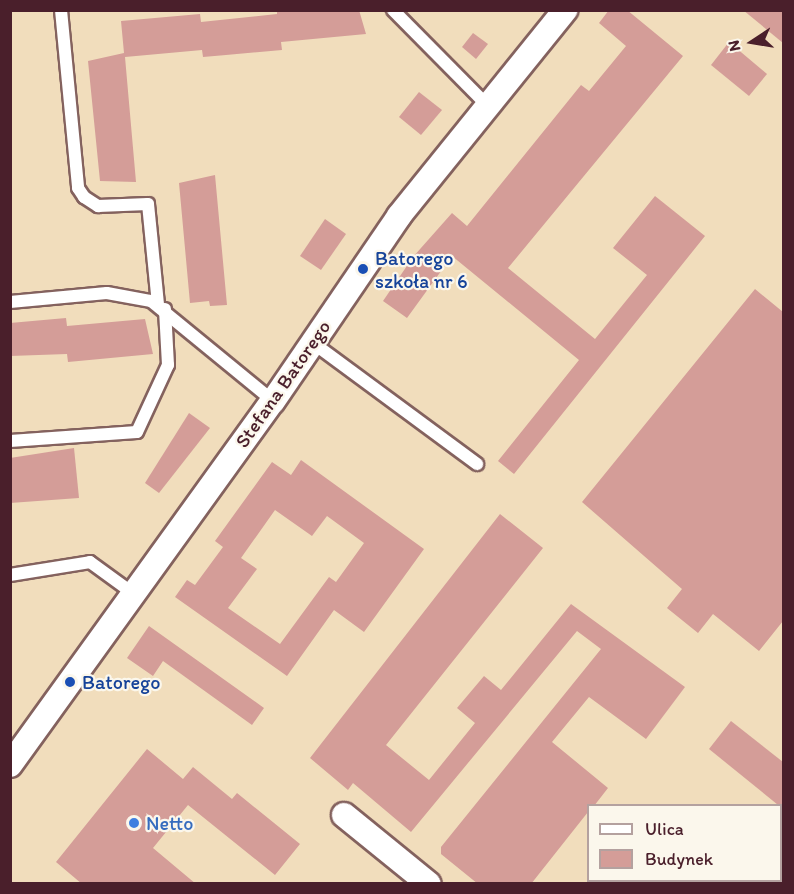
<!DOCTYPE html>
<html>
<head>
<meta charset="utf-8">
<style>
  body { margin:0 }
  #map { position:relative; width:794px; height:894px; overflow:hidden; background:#f1ddbc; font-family:Itim,sans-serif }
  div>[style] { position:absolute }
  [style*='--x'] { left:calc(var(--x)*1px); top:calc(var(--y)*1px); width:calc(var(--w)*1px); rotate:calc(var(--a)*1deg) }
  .building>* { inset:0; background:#d49d98 }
  .roads { filter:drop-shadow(2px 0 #84625e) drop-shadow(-2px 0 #84625e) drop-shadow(0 2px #84625e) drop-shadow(0 -2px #84625e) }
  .lane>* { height:12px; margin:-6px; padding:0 6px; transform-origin:6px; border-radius:6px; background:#fff }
  .street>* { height:24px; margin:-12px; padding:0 12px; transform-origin:12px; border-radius:12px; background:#fff }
  .dots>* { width:16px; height:16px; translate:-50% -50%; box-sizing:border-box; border:3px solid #fbf7ec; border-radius:50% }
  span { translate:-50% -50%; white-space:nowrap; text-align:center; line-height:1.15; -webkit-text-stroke:4.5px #fbf7ec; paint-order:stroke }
  .transit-label { font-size:20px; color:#164399 }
  .left { translate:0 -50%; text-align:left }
  .street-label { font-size:20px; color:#4a1f2b }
  .shop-label { font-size:20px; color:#366cbe }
  .frame { position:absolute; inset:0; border:12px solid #4a1f2b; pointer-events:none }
  .legend { position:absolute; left:587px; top:804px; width:195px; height:78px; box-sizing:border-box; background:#fbf7ec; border:2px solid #b4a19f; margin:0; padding:8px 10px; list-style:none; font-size:18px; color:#4a1f2b }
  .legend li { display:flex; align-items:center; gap:12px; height:30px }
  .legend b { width:30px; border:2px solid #b4a19f }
  .north { position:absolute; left:722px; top:12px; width:60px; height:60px; -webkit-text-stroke:4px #fbf7ec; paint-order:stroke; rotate:258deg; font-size:16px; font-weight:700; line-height:24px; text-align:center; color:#4a1f2b }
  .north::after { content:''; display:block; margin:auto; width:21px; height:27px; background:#4a1f2b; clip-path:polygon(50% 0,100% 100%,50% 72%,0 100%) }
</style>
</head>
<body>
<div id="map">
  <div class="building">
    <div style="clip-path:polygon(277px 10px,359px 10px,366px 34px,281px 42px,282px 50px,226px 55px,203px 57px,202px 50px,125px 57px,136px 182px,100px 181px,88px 61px,124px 53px,121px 21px,200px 14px,201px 22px,277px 14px)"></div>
    <div style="clip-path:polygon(609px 10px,627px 10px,683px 56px,508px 268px,595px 339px,647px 275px,613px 248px,655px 196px,705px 236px,514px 474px,498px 461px,579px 360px,452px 256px,407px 318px,383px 301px,413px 257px,452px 213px,467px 226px,581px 85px,589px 91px,626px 46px,599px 23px)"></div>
    <div style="clip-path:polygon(743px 10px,783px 10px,783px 43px)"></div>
    <div style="clip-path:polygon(473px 33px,488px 44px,476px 59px,462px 47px)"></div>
    <div style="clip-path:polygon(729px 42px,767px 74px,749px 96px,711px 65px)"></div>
    <div style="clip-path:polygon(419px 92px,442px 110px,421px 135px,399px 117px)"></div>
    <div style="clip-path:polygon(215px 175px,227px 305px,210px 306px,209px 301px,190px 303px,179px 183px)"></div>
    <div style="clip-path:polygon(325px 219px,346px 234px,321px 270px,300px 256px)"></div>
    <div style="clip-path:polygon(755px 289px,783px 312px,783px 621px,759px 651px,713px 614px,698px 633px,667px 608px,682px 589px,582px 502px)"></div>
    <div style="clip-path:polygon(66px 318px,67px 326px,145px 319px,153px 354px,68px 362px,67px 354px,10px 356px,10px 323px)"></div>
    <div style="clip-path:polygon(189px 413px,210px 428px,159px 493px,145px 483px)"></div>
    <div style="clip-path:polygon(74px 448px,79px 498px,10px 503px,10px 458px)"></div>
    <div style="clip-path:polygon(evenodd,301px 460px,424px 549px,364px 632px,334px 610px,287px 676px,175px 597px,187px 580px,195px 585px,223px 547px,215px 541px,272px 462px,291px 475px,301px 460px,275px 510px,312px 536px,327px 516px,364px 543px,336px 582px,329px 577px,280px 644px,228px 608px,257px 569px,241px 558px,275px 510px)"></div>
    <div style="clip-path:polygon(500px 514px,543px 548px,386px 745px,429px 780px,475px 723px,457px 708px,484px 676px,501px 690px,571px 604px,685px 687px,646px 739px,589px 697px,552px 742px,608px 788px,594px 806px,588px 806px,588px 812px,531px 884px,478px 884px,441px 854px,441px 847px,601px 649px,577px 631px,411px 832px,353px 783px,348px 790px,310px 758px)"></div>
    <div style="clip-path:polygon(149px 626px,264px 708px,252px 725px,163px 661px,153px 676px,127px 658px)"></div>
    <div style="clip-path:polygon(731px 721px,783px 762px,783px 809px,709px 749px)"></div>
    <div style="clip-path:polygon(147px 749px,183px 779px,193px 767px,232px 799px,237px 793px,300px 844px,275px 875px,188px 805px,153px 848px,196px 884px,82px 884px,56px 862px)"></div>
  </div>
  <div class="roads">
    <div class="lane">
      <div style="--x:61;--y:10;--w:179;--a:84.5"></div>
      <div style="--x:78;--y:188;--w:11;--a:56"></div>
      <div style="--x:84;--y:197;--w:17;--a:33"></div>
      <div style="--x:98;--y:206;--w:50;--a:-2.3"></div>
      <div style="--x:148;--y:204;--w:101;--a:84.3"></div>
      <div style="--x:393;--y:10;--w:136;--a:45.3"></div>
      <div style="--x:10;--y:302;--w:97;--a:-5.3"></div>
      <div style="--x:107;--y:293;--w:45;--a:10.3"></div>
      <div style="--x:151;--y:301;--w:158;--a:39.3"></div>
      <div style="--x:313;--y:343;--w:204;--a:36.4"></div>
      <div style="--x:10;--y:441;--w:127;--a:-4.1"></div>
      <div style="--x:137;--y:432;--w:74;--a:-65.2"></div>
      <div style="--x:168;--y:365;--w:56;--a:-93.1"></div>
      <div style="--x:10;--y:575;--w:81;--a:-9.2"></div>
      <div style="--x:90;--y:562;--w:54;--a:36"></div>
    </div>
    <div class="street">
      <div style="--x:10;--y:765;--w:449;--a:-54.2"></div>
      <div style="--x:273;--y:401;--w:224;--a:-55.7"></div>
      <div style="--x:399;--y:216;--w:265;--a:-51.1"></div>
      <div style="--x:344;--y:815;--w:109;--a:39.1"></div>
    </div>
  </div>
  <div class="dots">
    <div style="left:363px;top:269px;background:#1a4fb4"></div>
    <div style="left:70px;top:682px;background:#1a4fb4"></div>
    <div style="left:134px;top:823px;background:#3f7fe0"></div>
  </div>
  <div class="transit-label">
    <span class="left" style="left:375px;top:270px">Batorego<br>szkoła nr 6</span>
    <span class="left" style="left:82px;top:682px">Batorego</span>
  </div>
  <div class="street-label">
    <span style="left:283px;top:384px;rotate:-55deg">Stefana Batorego</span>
  </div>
  <div class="shop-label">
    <span class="left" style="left:146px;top:823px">Netto</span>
  </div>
  <div class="frame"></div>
  <ul class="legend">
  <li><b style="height:8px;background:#fff"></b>Ulica</li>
  <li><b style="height:16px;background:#d49d98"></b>Budynek</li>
  </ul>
  <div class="north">N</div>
</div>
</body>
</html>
